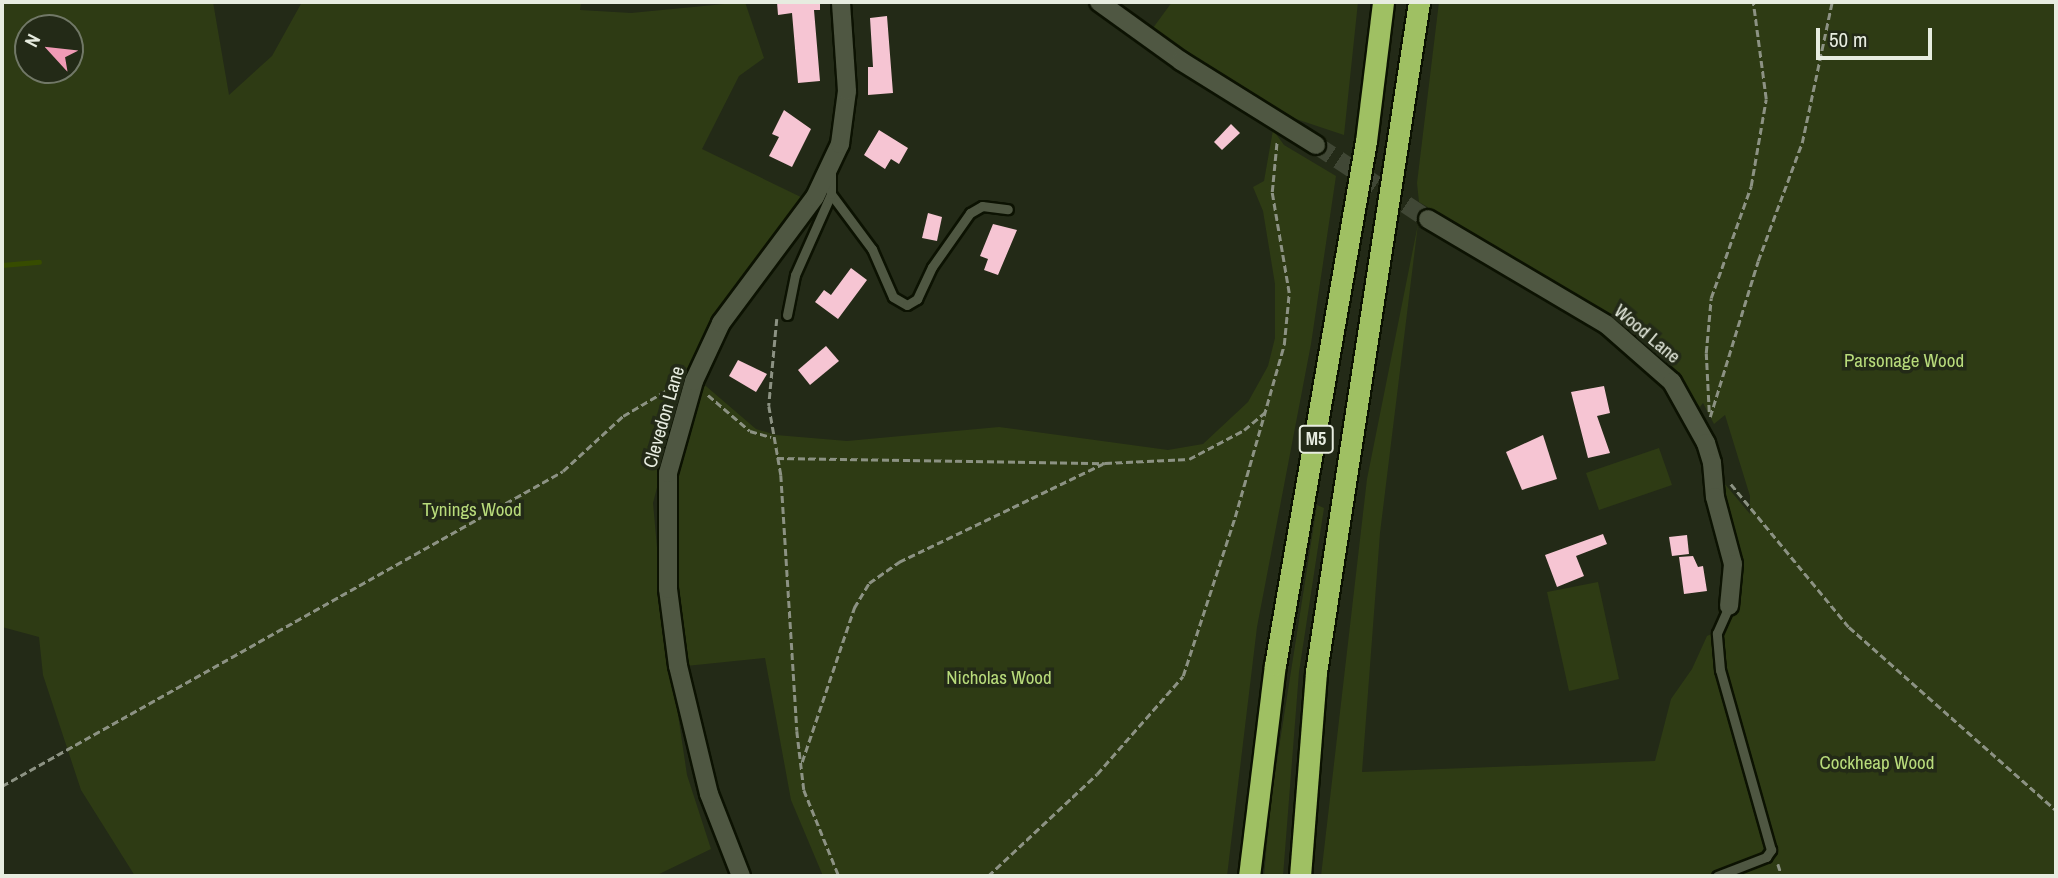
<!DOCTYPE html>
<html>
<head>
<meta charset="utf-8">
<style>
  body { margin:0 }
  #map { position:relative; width:2058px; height:878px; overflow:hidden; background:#232a17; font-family:"Archivo Narrow",sans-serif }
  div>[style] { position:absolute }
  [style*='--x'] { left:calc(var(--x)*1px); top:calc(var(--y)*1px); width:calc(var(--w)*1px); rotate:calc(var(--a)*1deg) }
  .green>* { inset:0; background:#2e3b14 }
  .stream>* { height:4.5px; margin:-2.25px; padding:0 2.25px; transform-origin:2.25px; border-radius:2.25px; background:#374c00 }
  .building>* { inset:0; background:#f6c5d3 }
  .street-tunnel>* { height:18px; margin-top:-9px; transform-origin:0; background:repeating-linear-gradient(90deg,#404735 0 18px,transparent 0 27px) }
  .path>* { height:2.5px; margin-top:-1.25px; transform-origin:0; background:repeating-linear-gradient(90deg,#8c9283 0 7px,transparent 0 10.5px) }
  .roads { filter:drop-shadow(2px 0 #0c1202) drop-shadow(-2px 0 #0c1202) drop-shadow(0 2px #0c1202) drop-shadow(0 -2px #0c1202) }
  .lane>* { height:9px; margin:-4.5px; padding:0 4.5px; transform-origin:4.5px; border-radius:4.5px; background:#4f5742 }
  .street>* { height:18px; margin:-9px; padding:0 9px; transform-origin:9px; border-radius:9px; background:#4f5742 }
  .highway>* { height:21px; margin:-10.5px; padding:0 10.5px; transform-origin:10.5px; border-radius:10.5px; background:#9fc063 }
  span { translate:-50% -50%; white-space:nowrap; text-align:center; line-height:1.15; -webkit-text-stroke:7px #232a17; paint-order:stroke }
  .shield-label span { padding:2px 5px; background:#232a17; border:2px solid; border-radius:5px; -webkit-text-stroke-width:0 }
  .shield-label { font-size:18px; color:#e7ece0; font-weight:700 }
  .street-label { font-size:19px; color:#e7ece0 }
  .park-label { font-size:19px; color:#b8db7b }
  .frame { position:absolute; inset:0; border:4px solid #e7ece0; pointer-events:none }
  .north { position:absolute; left:14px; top:14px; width:70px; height:70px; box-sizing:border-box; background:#232a17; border:2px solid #717867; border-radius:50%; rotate:297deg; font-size:19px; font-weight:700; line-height:28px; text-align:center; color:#e7ece0 }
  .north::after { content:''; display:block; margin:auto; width:24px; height:32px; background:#f09ab5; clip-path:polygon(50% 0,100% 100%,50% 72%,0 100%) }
  .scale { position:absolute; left:1816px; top:28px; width:116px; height:32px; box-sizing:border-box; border:4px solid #e7ece0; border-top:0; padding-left:9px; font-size:21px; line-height:24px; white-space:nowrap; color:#e7ece0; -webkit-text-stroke:5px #232a17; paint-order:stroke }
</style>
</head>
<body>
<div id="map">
  <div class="green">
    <div style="clip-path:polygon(evenodd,2px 2px,213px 2px,229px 95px,272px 56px,302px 2px,581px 2px,580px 10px,631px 13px,745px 2px,764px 58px,739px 76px,702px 149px,807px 200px,728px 299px,705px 340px,685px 379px,653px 503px,663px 614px,687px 775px,711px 849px,655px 876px,135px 876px,81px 790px,43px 675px,39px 637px,2px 627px,2px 2px,28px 28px,70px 28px,70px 70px,28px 70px,28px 28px)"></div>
    <div style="clip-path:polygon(1172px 2px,1358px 2px,1344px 135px,1296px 119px,1185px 53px,1153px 28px)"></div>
    <div style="clip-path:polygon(1439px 2px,2056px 2px,2056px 876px,1321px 876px,1367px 479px,1418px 224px,1380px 533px,1362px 772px,1655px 761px,1671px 699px,1692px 669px,1707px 636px,1724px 628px,1735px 609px,1742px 563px,1719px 477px,1750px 514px,1750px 496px,1725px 415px,1714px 424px,1703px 403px,1700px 407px,1653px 352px,1610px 315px,1419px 202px,1417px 183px)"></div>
    <div style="clip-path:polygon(1273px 130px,1284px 145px,1336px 176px,1311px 344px,1257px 627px,1227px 876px,823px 876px,791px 800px,765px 658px,686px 666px,678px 620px,675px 483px,680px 447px,700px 381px,756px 429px,776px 435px,847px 441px,999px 427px,1168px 450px,1203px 444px,1248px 402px,1268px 366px,1275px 338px,1275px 284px,1263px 211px,1253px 187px,1264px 181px)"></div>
    <div style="clip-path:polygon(1659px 448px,1672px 485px,1599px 510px,1586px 473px)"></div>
    <div style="clip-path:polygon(1317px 505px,1324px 508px,1299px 672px,1283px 876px,1264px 876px,1271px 799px)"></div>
    <div style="clip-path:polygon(1598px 582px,1619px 679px,1569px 691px,1547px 592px)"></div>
  </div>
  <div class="stream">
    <div style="--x:2;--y:265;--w:37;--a:-5"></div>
  </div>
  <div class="building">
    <div style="clip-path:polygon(777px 2px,820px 2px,820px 10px,814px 10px,820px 81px,798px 83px,792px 13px,778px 15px)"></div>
    <div style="clip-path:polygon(887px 16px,893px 93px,868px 95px,868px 67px,873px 67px,870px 18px)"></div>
    <div style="clip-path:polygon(784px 110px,811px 129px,792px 167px,769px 156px,779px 137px,772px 134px)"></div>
    <div style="clip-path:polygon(1231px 124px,1240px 133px,1222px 150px,1214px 142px)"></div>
    <div style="clip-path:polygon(879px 130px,908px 148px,899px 164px,891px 159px,885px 169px,864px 155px)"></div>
    <div style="clip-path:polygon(928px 213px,942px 217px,937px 241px,922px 238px)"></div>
    <div style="clip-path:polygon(993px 224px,1017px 230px,998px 275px,984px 270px,988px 259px,980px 256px)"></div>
    <div style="clip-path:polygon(851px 268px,867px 280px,838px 319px,815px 302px,824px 290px,831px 295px)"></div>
    <div style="clip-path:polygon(826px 346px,839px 361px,810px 385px,798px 370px)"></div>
    <div style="clip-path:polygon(738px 360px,767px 374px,756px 392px,729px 376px)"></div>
    <div style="clip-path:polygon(1604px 386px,1610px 413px,1597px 416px,1610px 453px,1588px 458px,1571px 392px)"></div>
    <div style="clip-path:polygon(1543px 435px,1557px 479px,1522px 490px,1506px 452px)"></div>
    <div style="clip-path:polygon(1603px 534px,1607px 544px,1576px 556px,1584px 576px,1557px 587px,1545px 555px)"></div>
    <div style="clip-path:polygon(1687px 535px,1689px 554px,1672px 556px,1669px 537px)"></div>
    <div style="clip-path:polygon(1693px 556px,1698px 567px,1703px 566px,1707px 591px,1684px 594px,1679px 557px)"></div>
  </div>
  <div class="street-tunnel">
    <div style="--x:1316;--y:145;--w:134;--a:33.5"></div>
  </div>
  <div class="path">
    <div style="--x:777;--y:319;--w:87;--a:95.3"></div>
    <div style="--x:769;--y:406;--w:70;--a:80.1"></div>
    <div style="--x:781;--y:475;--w:256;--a:86.4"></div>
    <div style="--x:797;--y:731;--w:59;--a:83.2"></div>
    <div style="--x:804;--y:790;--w:93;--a:67.9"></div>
    <div style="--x:708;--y:395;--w:55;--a:40.6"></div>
    <div style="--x:750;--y:431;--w:22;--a:16"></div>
    <div style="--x:1709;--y:412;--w:59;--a:-92.9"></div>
    <div style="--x:1706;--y:353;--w:55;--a:-84.8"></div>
    <div style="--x:1711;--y:298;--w:119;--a:-70.3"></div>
    <div style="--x:1751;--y:186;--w:88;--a:-80.2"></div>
    <div style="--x:1766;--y:99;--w:98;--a:-97.6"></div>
    <div style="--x:1710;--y:417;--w:163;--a:-72.9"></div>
    <div style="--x:1758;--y:261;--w:126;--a:-69.6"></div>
    <div style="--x:1802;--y:143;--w:144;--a:-78"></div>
    <div style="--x:777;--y:458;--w:328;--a:0.9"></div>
    <div style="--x:1105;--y:463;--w:84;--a:-2.7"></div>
    <div style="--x:1189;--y:459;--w:62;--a:-27.8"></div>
    <div style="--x:1244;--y:430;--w:30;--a:-40"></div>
    <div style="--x:1731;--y:484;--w:185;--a:50.5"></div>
    <div style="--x:1849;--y:627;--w:276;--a:41.5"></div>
    <div style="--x:802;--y:762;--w:163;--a:-71.3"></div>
    <div style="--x:854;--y:608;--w:29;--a:-59"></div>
    <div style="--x:869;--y:583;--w:37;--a:-35"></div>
    <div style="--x:899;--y:562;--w:226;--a:-25.7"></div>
    <div style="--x:2;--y:786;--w:643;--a:-29.31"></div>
    <div style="--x:563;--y:471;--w:81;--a:-42.5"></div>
    <div style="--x:623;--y:416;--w:59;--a:-30.5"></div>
    <div style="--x:1778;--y:864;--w:13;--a:72"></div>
    <div style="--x:988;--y:876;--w:149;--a:-43.1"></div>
    <div style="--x:1097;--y:774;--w:130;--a:-48.7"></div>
    <div style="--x:1183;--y:676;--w:167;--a:-71.9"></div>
    <div style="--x:1235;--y:517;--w:179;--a:-74.1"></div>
    <div style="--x:1284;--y:345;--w:52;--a:-84.5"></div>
    <div style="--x:1289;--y:293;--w:102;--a:-99.6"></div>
    <div style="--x:1272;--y:192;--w:52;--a:-84.5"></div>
  </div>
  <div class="roads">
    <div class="lane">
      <div style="--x:831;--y:194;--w:69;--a:53.3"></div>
      <div style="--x:872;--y:249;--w:52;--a:66.4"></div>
      <div style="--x:893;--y:297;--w:16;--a:30"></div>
      <div style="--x:907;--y:305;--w:12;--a:-31"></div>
      <div style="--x:917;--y:299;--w:35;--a:-65"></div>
      <div style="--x:932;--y:267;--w:66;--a:-54.9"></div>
      <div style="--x:970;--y:213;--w:14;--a:-30"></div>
      <div style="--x:982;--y:206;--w:26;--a:7"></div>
      <div style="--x:787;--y:315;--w:41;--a:-78.7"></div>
      <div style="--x:795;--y:275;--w:89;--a:-66"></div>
      <div style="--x:831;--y:194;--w:22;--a:-90"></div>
      <div style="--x:1717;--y:876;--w:53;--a:-21.2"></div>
      <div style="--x:1766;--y:857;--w:9;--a:-54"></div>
      <div style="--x:1771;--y:850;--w:187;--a:-105.8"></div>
      <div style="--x:1720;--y:670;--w:37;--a:-95"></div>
      <div style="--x:1717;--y:633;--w:30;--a:-66"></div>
    </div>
    <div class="street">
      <div style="--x:1099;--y:2;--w:101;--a:35.7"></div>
      <div style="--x:1181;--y:61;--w:159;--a:31.9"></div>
      <div style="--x:1428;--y:219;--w:208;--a:30.6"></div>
      <div style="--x:1607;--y:325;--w:86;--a:41.2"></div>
      <div style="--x:1672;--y:382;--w:70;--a:60.9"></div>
      <div style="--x:1706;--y:443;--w:21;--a:73"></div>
      <div style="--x:1712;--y:463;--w:34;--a:85"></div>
      <div style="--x:1715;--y:497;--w:69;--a:75"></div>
      <div style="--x:1733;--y:564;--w:42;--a:95.4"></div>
      <div style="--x:741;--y:876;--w:88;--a:-111.3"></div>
      <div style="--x:709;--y:794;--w:132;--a:-103.6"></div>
      <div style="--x:678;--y:666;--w:78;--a:-97.4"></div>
      <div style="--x:668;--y:589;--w:116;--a:-90"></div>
      <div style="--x:668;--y:473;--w:96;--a:-74.2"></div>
      <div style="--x:694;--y:381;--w:64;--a:-65"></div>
      <div style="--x:721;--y:323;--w:157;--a:-53.3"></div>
      <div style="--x:815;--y:197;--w:59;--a:-64.7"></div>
      <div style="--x:840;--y:144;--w:53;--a:-82.5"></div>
      <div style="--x:847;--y:91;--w:89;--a:-93.9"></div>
    </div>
    <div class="highway">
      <div style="--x:1249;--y:876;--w:213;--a:-83"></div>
      <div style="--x:1275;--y:665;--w:532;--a:-80.15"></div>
      <div style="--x:1366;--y:141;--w:140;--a:-83"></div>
      <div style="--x:1300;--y:876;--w:205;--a:-85.5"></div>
      <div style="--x:1316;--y:672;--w:678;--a:-81.26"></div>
    </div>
  </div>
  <div class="shield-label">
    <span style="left:1316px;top:439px">M5</span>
  </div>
  <div class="street-label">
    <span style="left:1647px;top:334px;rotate:40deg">Wood Lane</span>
    <span style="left:664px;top:417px;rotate:-74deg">Clevedon Lane</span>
  </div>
  <div class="park-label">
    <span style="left:1904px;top:361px">Parsonage Wood</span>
    <span style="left:472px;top:510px">Tynings Wood</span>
    <span style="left:999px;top:678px">Nicholas Wood</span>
    <span style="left:1877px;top:763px">Cockheap Wood</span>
  </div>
  <div class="frame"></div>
  <div class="north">N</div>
  <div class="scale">50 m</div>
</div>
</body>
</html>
